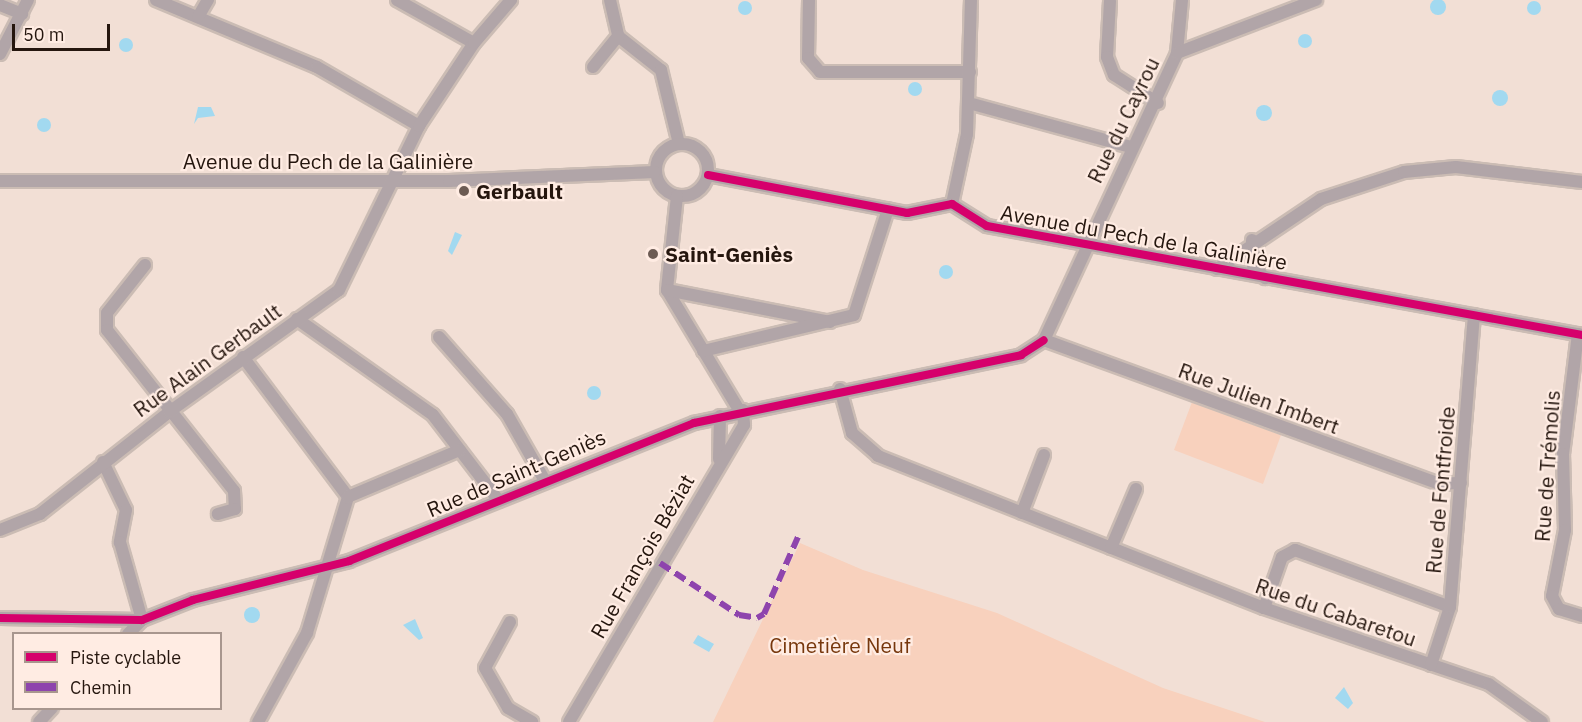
<!DOCTYPE html>
<html>
<head>
<meta charset="utf-8">
<style>
  body { margin:0 }
  #map { position:relative; width:1582px; height:722px; overflow:hidden; background:#f2dfd5; font-family:"IBM Plex Sans",sans-serif }
  div>[style] { position:absolute }
  [style*='--x'] { left:calc(var(--x)*1px); top:calc(var(--y)*1px); width:calc(var(--w)*1px); rotate:calc(var(--a)*1deg) }
  .green>* { inset:0; background:#f8d1bd }
  .water>* { inset:0; background:#a2d9f0 }
  .round { border-radius:50% }
  .roads { filter:drop-shadow(2px 0 #cbbcb4) drop-shadow(-2px 0 #cbbcb4) drop-shadow(0 2px #cbbcb4) drop-shadow(0 -2px #cbbcb4) }
  .street>* { height:12px; margin:-6px; padding:0 6px; transform-origin:6px; border-radius:6px; background:#b1a5a8 }
  .street>.ring { margin:-6px; padding:0; box-sizing:content-box; background:none; border:12px solid #b1a5a8; border-radius:50% }
  .quiet>* { height:6px; margin-top:-3px; transform-origin:0; background:repeating-linear-gradient(90deg,#8e44ad 0 12px,transparent 0 18px) }
  .cycleway>* { height:8px; margin:-4px; padding:0 4px; transform-origin:4px; border-radius:4px; background:#d6006c }
  .dots>* { width:16px; height:16px; translate:-50% -50%; box-sizing:border-box; border:3px solid #ffece3; border-radius:50% }
  span { translate:-50% -50%; white-space:nowrap; text-align:center; line-height:1.15; -webkit-text-stroke:4.5px #ffece3; paint-order:stroke }
  .street-label { font-size:21px; color:#25160e }
  .poi-label { font-size:21px; color:#25160e; font-weight:700 }
  .left { translate:0 -50%; text-align:left }
  .park-label { font-size:21px; color:#77370c }
  .legend { position:absolute; left:12px; top:632px; width:210px; height:78px; box-sizing:border-box; background:#ffece3; border:2px solid #a8968e; margin:0; padding:8px 10px; list-style:none; font-size:18px; color:#25160e }
  .legend li { display:flex; align-items:center; gap:12px; height:30px }
  .legend b { width:30px; border:2px solid #a8968e }
  .scale { position:absolute; left:12px; top:24px; width:98px; height:27px; box-sizing:border-box; border:3px solid #25160e; border-top:0; padding-left:8px; font-size:18px; line-height:21px; white-space:nowrap; color:#25160e; -webkit-text-stroke:4px #ffece3; paint-order:stroke }
</style>
</head>
<body>
<div id="map">
  <div class="green">
    <div style="clip-path:polygon(1192px 402px,1281px 435px,1263px 484px,1174px 450px)"></div>
    <div style="clip-path:polygon(800px 543px,863px 570px,997px 613px,1163px 688px,1265px 722px,713px 722px)"></div>
  </div>
  <div class="water">
    <div class="round" style="left:1430px;top:-1px;width:16px;height:16px"></div>
    <div class="round" style="left:1527px;top:1px;width:14px;height:14px"></div>
    <div class="round" style="left:738px;top:1px;width:14px;height:14px"></div>
    <div class="round" style="left:1298px;top:34px;width:14px;height:14px"></div>
    <div class="round" style="left:119px;top:38px;width:14px;height:14px"></div>
    <div class="round" style="left:908px;top:82px;width:14px;height:14px"></div>
    <div class="round" style="left:1492px;top:90px;width:16px;height:16px"></div>
    <div class="round" style="left:1256px;top:105px;width:16px;height:16px"></div>
    <div style="clip-path:polygon(198px 107px,211px 107px,215px 116px,198px 118px,194px 124px)"></div>
    <div class="round" style="left:37px;top:118px;width:14px;height:14px"></div>
    <div style="clip-path:polygon(455px 232px,462px 235px,452px 255px,448px 251px)"></div>
    <div class="round" style="left:939px;top:265px;width:14px;height:14px"></div>
    <div class="round" style="left:587px;top:386px;width:14px;height:14px"></div>
    <div class="round" style="left:244px;top:607px;width:16px;height:16px"></div>
    <div style="clip-path:polygon(415px 619px,423px 638px,419px 640px,403px 625px)"></div>
    <div style="clip-path:polygon(698px 635px,714px 644px,709px 652px,693px 643px)"></div>
    <div style="clip-path:polygon(1344px 687px,1353px 703px,1348px 709px,1335px 698px)"></div>
  </div>
  <div class="roads">
    <div class="street">
      <div style="--x:156;--y:0;--w:174;--a:22.6"></div>
      <div style="--x:317;--y:67;--w:118;--a:30"></div>
      <div style="--x:397;--y:0;--w:88;--a:29.2"></div>
      <div style="--x:610;--y:0;--w:37;--a:77"></div>
      <div style="--x:618;--y:36;--w:55;--a:38.3"></div>
      <div style="--x:661;--y:70;--w:76;--a:76.3"></div>
      <div style="--x:809;--y:0;--w:58;--a:91"></div>
      <div style="--x:808;--y:58;--w:18;--a:49"></div>
      <div style="--x:820;--y:72;--w:150;--a:0"></div>
      <div style="--x:1110;--y:1;--w:56;--a:93.1"></div>
      <div style="--x:1107;--y:57;--w:19;--a:69"></div>
      <div style="--x:1114;--y:75;--w:52;--a:32.5"></div>
      <div style="--x:0;--y:5;--w:24;--a:22"></div>
      <div style="--x:198;--y:17;--w:20;--a:-60"></div>
      <div style="--x:1177;--y:53;--w:53;--a:-84.6"></div>
      <div style="--x:0;--y:54;--w:61;--a:-62.6"></div>
      <div style="--x:593;--y:67;--w:40;--a:-51"></div>
      <div style="--x:969;--y:103;--w:168;--a:15.2"></div>
      <div class="ring" style="left:656px;top:144px;width:40px;height:40px"></div>
      <div style="--x:708;--y:175;--w:203;--a:10.8"></div>
      <div style="--x:907;--y:213;--w:46;--a:-11.3"></div>
      <div style="--x:952;--y:204;--w:41;--a:32.2"></div>
      <div style="--x:987;--y:226;--w:605;--a:10.38"></div>
      <div style="--x:0;--y:181;--w:449;--a:0"></div>
      <div style="--x:449;--y:181;--w:206;--a:-2.5"></div>
      <div style="--x:677;--y:196;--w:95;--a:96.1"></div>
      <div style="--x:667;--y:290;--w:140;--a:59"></div>
      <div style="--x:952;--y:204;--w:72;--a:-77.9"></div>
      <div style="--x:967;--y:134;--w:134;--a:-88.3"></div>
      <div style="--x:1252;--y:240;--w:25;--a:88"></div>
      <div style="--x:1253;--y:265;--w:18;--a:47"></div>
      <div style="--x:145;--y:265;--w:61;--a:128.4"></div>
      <div style="--x:107;--y:313;--w:17;--a:90"></div>
      <div style="--x:107;--y:330;--w:205;--a:51.7"></div>
      <div style="--x:234;--y:491;--w:18;--a:87"></div>
      <div style="--x:235;--y:509;--w:18;--a:164"></div>
      <div style="--x:1217;--y:269;--w:125;--a:-33.9"></div>
      <div style="--x:1321;--y:199;--w:87;--a:-18"></div>
      <div style="--x:1404;--y:172;--w:52;--a:-5.5"></div>
      <div style="--x:1456;--y:167;--w:127;--a:6.8"></div>
      <div style="--x:667;--y:290;--w:166;--a:11.1"></div>
      <div style="--x:297;--y:319;--w:166;--a:35.2"></div>
      <div style="--x:433;--y:415;--w:108;--a:52.5"></div>
      <div style="--x:1578;--y:334;--w:121;--a:97.1"></div>
      <div style="--x:1563;--y:454;--w:76;--a:88.5"></div>
      <div style="--x:1565;--y:530;--w:67;--a:101.1"></div>
      <div style="--x:1552;--y:596;--w:15;--a:62"></div>
      <div style="--x:1559;--y:609;--w:24;--a:17"></div>
      <div style="--x:439;--y:337;--w:103;--a:48.6"></div>
      <div style="--x:507;--y:414;--w:75;--a:60.4"></div>
      <div style="--x:1044;--y:340;--w:316;--a:-65.1"></div>
      <div style="--x:1177;--y:53;--w:149;--a:-20.9"></div>
      <div style="--x:1044;--y:340;--w:420;--a:20"></div>
      <div style="--x:1439;--y:484;--w:22;--a:-3"></div>
      <div style="--x:703;--y:351;--w:155;--a:-13.4"></div>
      <div style="--x:854;--y:315;--w:111;--a:-72.2"></div>
      <div style="--x:243;--y:357;--w:175;--a:53.1"></div>
      <div style="--x:348;--y:497;--w:142;--a:106.8"></div>
      <div style="--x:307;--y:633;--w:102;--a:118.8"></div>
      <div style="--x:840;--y:389;--w:46;--a:74.7"></div>
      <div style="--x:852;--y:433;--w:35;--a:41"></div>
      <div style="--x:878;--y:456;--w:415;--a:21.5"></div>
      <div style="--x:1264;--y:608;--w:237;--a:18.7"></div>
      <div style="--x:1489;--y:684;--w:65;--a:35.6"></div>
      <div style="--x:719;--y:459;--w:43;--a:-88.7"></div>
      <div style="--x:103;--y:462;--w:53;--a:64.4"></div>
      <div style="--x:126;--y:510;--w:33;--a:101"></div>
      <div style="--x:120;--y:542;--w:81;--a:74.2"></div>
      <div style="--x:348;--y:497;--w:121;--a:-22.8"></div>
      <div style="--x:1022;--y:513;--w:62;--a:-69.2"></div>
      <div style="--x:0;--y:530;--w:43;--a:-21.8"></div>
      <div style="--x:40;--y:514;--w:164;--a:-38.3"></div>
      <div style="--x:169;--y:412;--w:209;--a:-35.7"></div>
      <div style="--x:339;--y:290;--w:182;--a:-64"></div>
      <div style="--x:419;--y:126;--w:100;--a:-56.5"></div>
      <div style="--x:474;--y:43;--w:57;--a:-49.3"></div>
      <div style="--x:1111;--y:548;--w:64;--a:-67"></div>
      <div style="--x:1264;--y:608;--w:54;--a:-70.6"></div>
      <div style="--x:1282;--y:557;--w:15;--a:-28"></div>
      <div style="--x:1295;--y:550;--w:165;--a:20.2"></div>
      <div style="--x:0;--y:618;--w:142;--a:0.8"></div>
      <div style="--x:142;--y:620;--w:55;--a:-21.4"></div>
      <div style="--x:193;--y:600;--w:161;--a:-14"></div>
      <div style="--x:349;--y:561;--w:372;--a:-21.8"></div>
      <div style="--x:694;--y:423;--w:334;--a:-11.7"></div>
      <div style="--x:1021;--y:355;--w:27;--a:-33"></div>
      <div style="--x:510;--y:622;--w:52;--a:118.5"></div>
      <div style="--x:485;--y:668;--w:46;--a:60.1"></div>
      <div style="--x:508;--y:708;--w:28;--a:30"></div>
      <div style="--x:128;--y:634;--w:20;--a:-45"></div>
      <div style="--x:1431;--y:665;--w:61;--a:-71.9"></div>
      <div style="--x:1450;--y:607;--w:293;--a:-85.3"></div>
      <div style="--x:39;--y:722;--w:19;--a:-47"></div>
      <div style="--x:569;--y:722;--w:345;--a:-59.5"></div>
      <div style="--x:744;--y:425;--w:15;--a:-94"></div>
    </div>
  </div>
  <div class="quiet">
    <div style="--x:660;--y:563;--w:95;--a:33.4"></div>
    <div style="--x:739;--y:615;--w:18;--a:9"></div>
    <div style="--x:757;--y:618;--w:8;--a:-30"></div>
    <div style="--x:764;--y:614;--w:84;--a:-66.2"></div>
  </div>
  <div class="cycleway">
    <div style="--x:708;--y:175;--w:203;--a:10.8"></div>
    <div style="--x:907;--y:213;--w:46;--a:-11.3"></div>
    <div style="--x:952;--y:204;--w:41;--a:32.2"></div>
    <div style="--x:987;--y:226;--w:605;--a:10.38"></div>
    <div style="--x:0;--y:618;--w:142;--a:0.8"></div>
    <div style="--x:142;--y:620;--w:55;--a:-21.4"></div>
    <div style="--x:193;--y:600;--w:161;--a:-14"></div>
    <div style="--x:349;--y:561;--w:372;--a:-21.8"></div>
    <div style="--x:694;--y:423;--w:334;--a:-11.7"></div>
    <div style="--x:1021;--y:355;--w:27;--a:-33"></div>
  </div>
  <div class="dots">
    <div style="left:464px;top:191px;background:#6d5c54"></div>
    <div style="left:653px;top:254px;background:#6d5c54"></div>
  </div>
  <div class="street-label">
    <span style="left:1123px;top:120px;rotate:-64deg">Rue du Cayrou</span>
    <span style="left:328px;top:161px">Avenue du Pech de la Galinière</span>
    <span style="left:1144px;top:237px;rotate:10deg">Avenue du Pech de la Galinière</span>
    <span style="left:207px;top:360px;rotate:-36deg">Rue Alain Gerbault</span>
    <span style="left:1259px;top:398px;rotate:20deg">Rue Julien Imbert</span>
    <span style="left:1547px;top:466px;rotate:-86deg">Rue de Trémolis</span>
    <span style="left:516px;top:473px;rotate:-23deg">Rue de Saint-Geniès</span>
    <span style="left:1440px;top:490px;rotate:-85deg">Rue de Fontfroide</span>
    <span style="left:642px;top:556px;rotate:-60deg">Rue François Béziat</span>
    <span style="left:1336px;top:612px;rotate:19deg">Rue du Cabaretou</span>
  </div>
  <div class="poi-label">
    <span class="left" style="left:476px;top:191px">Gerbault</span>
    <span class="left" style="left:665px;top:254px">Saint-Geniès</span>
  </div>
  <div class="park-label">
    <span style="left:840px;top:645px">Cimetière Neuf</span>
  </div>
  <ul class="legend">
  <li><b style="height:8px;background:#d6006c"></b>Piste cyclable</li>
  <li><b style="height:8px;background:#8e44ad"></b>Chemin</li>
  </ul>
  <div class="scale">50 m</div>
</div>
</body>
</html>
